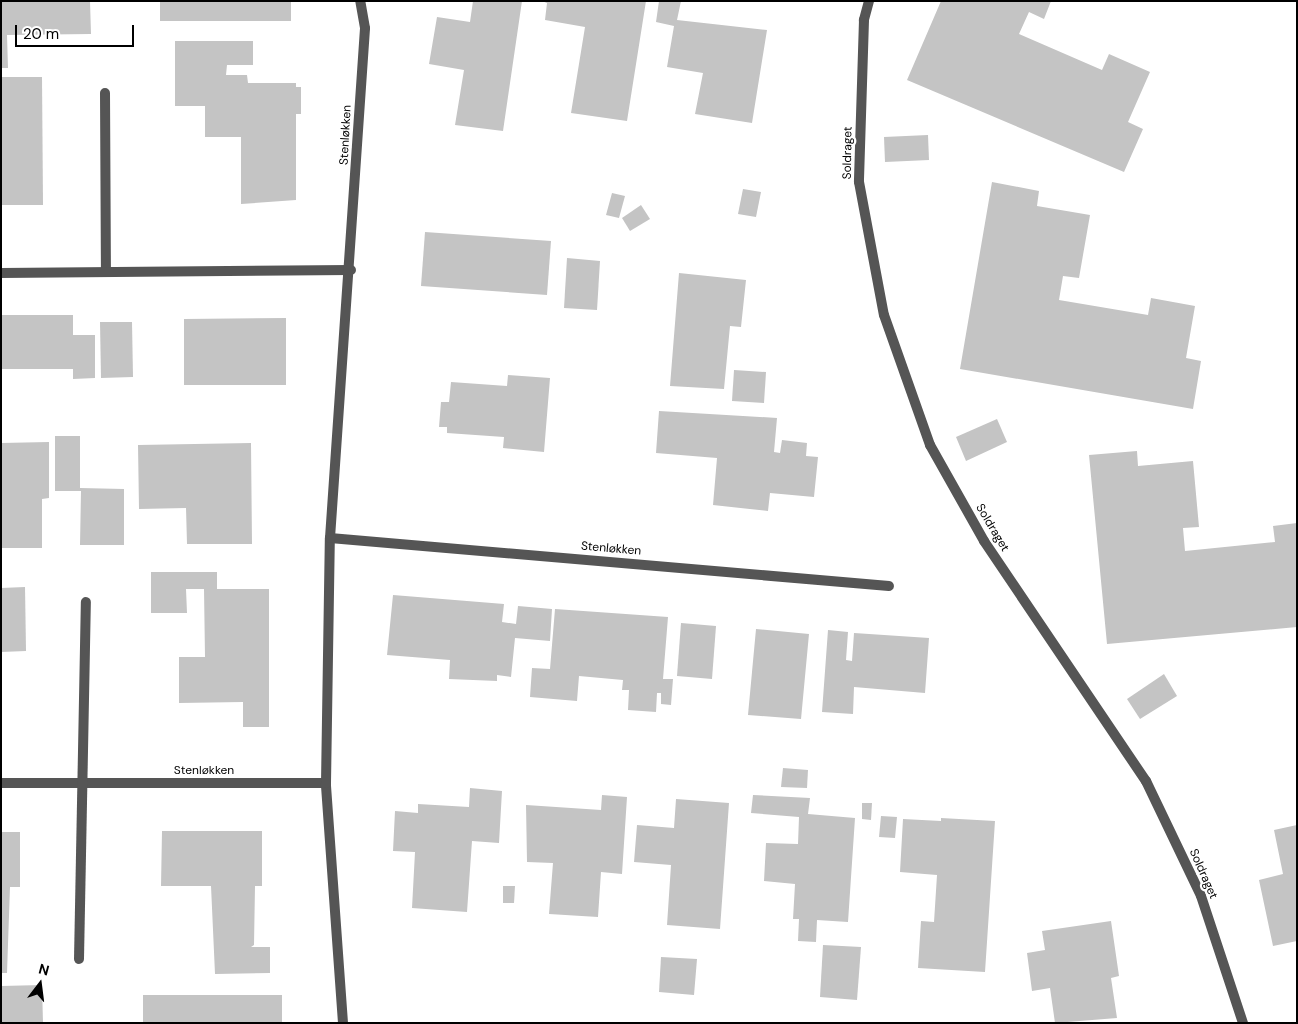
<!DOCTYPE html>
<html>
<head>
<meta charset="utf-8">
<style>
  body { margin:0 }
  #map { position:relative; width:1298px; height:1024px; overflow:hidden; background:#fff; font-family:"DM Sans",sans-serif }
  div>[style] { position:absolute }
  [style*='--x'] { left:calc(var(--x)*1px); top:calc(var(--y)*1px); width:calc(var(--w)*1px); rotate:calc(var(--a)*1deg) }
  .building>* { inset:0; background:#c4c4c4 }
  .minor>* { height:10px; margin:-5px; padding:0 5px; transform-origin:5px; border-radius:5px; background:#555 }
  span { translate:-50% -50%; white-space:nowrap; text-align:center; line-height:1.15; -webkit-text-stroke:4.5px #fff; paint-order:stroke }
  .street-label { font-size:12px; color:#000 }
  .frame { position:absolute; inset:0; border:2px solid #000; pointer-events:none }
  .north { position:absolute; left:15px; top:959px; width:50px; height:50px; -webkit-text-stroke:4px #fff; paint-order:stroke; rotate:15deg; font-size:14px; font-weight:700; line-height:20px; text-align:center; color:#000 }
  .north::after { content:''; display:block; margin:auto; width:18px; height:22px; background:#000; clip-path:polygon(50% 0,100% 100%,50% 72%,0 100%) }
  .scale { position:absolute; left:15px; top:25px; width:119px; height:22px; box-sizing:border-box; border:2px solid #000; border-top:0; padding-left:6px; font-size:15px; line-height:18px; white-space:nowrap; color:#000; -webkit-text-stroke:4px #fff; paint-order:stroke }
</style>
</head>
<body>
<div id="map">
  <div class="building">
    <div style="clip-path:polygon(1px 1px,90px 1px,91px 34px,7px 35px,8px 68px,1px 68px)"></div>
    <div style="clip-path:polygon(160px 1px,291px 1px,291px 21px,160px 21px)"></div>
    <div style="clip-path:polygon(473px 1px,522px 1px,503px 131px,455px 125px,464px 70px,429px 64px,437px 17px,470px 22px)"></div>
    <div style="clip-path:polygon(542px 1px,646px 1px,627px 121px,571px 113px,585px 27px,545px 20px,547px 3px)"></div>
    <div style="clip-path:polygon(659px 1px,681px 1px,677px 20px,767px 30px,752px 123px,695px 114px,703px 73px,667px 67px,674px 26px,656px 22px)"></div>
    <div style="clip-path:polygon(941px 1px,1051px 1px,1044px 19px,1029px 12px,1019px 34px,1102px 70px,1109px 54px,1150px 72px,1128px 122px,1143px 129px,1124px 172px,907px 80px)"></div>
    <div style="clip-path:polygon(175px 41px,253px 41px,253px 65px,227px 65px,226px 75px,247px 75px,248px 83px,296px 83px,296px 87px,301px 87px,301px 114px,296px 114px,296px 200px,241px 204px,241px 137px,205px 137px,205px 106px,175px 106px)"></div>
    <div style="clip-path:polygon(1px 77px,42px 77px,43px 205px,1px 205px)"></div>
    <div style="clip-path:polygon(928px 135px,929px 160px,885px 162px,884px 137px)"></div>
    <div style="clip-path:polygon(992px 182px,1039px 191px,1037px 206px,1090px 215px,1079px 278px,1063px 276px,1059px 300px,1148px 315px,1151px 298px,1195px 306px,1186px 358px,1201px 361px,1193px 409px,960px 369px)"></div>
    <div style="clip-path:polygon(743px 189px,761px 192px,756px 217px,738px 214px)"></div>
    <div style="clip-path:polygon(612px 193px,625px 196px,619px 218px,606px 215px)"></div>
    <div style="clip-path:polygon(641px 205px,650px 219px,630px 231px,622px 218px)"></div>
    <div style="clip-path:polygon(425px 232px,551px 241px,547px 295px,421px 286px)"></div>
    <div style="clip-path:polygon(567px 258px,600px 261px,597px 310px,564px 308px)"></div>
    <div style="clip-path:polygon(679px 273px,746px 280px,741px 327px,730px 326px,724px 389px,670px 386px)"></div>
    <div style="clip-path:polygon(1px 315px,73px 315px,73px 335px,95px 335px,95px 378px,73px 379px,73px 369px,1px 369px)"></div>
    <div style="clip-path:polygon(286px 318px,286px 385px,184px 385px,184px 319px)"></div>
    <div style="clip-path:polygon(100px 322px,132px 322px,133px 377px,101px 378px)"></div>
    <div style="clip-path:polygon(734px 370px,766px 372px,764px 403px,732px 401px)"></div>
    <div style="clip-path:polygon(508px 375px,550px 378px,544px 452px,503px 448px,504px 437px,447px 433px,447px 427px,439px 427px,441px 402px,449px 402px,451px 382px,507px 386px)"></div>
    <div style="clip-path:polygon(659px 411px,777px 418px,774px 452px,780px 453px,782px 440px,807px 443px,806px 456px,818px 457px,814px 497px,770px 493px,768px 511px,713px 505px,717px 458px,656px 453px)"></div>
    <div style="clip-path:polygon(997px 419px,1007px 442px,966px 461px,956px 437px)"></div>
    <div style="clip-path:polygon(55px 436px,80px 436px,80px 488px,124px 489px,124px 545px,80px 545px,81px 491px,55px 491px)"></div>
    <div style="clip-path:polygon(49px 442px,49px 498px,42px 499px,42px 548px,1px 548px,1px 443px)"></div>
    <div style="clip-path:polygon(251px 443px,252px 544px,187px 544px,186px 508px,139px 509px,138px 445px)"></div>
    <div style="clip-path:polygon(1137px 451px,1138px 466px,1193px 461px,1199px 527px,1183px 528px,1185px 551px,1275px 542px,1273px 526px,1297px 523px,1297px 627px,1107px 644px,1089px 455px)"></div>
    <div style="clip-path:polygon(151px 572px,217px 572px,217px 589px,269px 589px,269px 727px,243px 727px,243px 702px,179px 703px,179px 657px,205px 657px,204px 589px,186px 589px,187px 613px,151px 613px)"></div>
    <div style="clip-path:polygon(25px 587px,26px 651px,1px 652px,1px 588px)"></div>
    <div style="clip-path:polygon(393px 595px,504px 604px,502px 622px,516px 624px,518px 606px,552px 609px,550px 641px,515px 638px,511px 677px,497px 675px,497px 681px,449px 679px,450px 660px,387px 655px)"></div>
    <div style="clip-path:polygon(555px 609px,668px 617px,663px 679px,673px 679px,671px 705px,661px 704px,661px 693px,657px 693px,656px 712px,628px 710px,629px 690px,622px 690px,623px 680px,579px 676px,577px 701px,530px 697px,532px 668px,550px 669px)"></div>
    <div style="clip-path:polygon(681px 623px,716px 626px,712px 679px,677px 676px)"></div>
    <div style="clip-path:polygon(756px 629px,809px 634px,801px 719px,748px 715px)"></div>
    <div style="clip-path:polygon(828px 630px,848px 632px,846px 660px,852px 661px,854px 633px,929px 638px,925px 693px,854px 687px,853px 714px,822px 712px)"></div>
    <div style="clip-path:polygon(1164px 674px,1177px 696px,1140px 719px,1127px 699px)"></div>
    <div style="clip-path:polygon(783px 768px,808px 770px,807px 788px,781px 787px)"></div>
    <div style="clip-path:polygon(470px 788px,502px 791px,499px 843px,472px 841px,467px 912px,412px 908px,415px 852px,393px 851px,395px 811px,418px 813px,418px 804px,469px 807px)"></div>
    <div style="clip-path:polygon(602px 795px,627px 797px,622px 874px,601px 872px,598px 917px,549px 914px,553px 863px,527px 862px,526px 805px,601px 810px)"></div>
    <div style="clip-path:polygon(753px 795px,810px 798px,808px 814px,855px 818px,848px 922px,817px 920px,816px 942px,798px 941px,799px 919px,793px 919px,795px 884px,764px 881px,766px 843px,798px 844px,799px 817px,751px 813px)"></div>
    <div style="clip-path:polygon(676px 799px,729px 803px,720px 929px,667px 925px,671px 865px,634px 862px,637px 825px,674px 828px)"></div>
    <div style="clip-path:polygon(862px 803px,872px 803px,871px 820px,862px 819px)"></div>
    <div style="clip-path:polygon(881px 816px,897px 817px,895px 838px,879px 837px)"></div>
    <div style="clip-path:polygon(941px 818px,995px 821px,985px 972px,918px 968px,921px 921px,934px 922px,937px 875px,900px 872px,903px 819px,941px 821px)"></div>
    <div style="clip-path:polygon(1297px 825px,1297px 941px,1273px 946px,1259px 880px,1283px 874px,1274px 830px)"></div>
    <div style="clip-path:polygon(162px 831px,262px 831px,262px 886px,255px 886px,254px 945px,251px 947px,270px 947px,270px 973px,215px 974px,211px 886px,161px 886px)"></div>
    <div style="clip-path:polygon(1px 832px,20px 832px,20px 887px,10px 887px,7px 973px,1px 973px)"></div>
    <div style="clip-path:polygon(503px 886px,515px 886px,514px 903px,503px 903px)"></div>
    <div style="clip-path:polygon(1111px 921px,1119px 976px,1111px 978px,1117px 1018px,1055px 1023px,1050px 988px,1032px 991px,1027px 953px,1045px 950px,1042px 931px)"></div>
    <div style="clip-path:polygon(823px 945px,861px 947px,857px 1000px,820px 997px)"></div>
    <div style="clip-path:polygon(661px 957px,697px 959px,694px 995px,659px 992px)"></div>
    <div style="clip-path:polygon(42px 985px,43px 1023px,1px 1023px,1px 986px)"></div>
    <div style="clip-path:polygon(143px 995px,282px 995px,282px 1023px,143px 1023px)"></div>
  </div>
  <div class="minor">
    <div style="--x:869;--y:1;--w:20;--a:105"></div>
    <div style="--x:864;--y:20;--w:162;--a:91.8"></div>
    <div style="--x:859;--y:182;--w:135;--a:79.4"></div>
    <div style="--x:884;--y:315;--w:138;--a:70.5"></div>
    <div style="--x:930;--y:445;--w:110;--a:60.6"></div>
    <div style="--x:984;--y:541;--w:290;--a:56"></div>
    <div style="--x:1146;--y:781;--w:127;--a:64.4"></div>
    <div style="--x:1201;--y:896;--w:134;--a:71.7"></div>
    <div style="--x:105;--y:93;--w:179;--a:89.7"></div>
    <div style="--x:1;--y:273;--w:350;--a:-0.5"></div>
    <div style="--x:330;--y:538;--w:561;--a:4.91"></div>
    <div style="--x:1;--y:783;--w:325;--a:0"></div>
    <div style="--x:79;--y:959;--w:357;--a:-88.9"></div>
    <div style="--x:343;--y:1023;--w:241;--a:-94.1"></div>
    <div style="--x:326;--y:783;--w:245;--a:-89.1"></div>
    <div style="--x:330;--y:538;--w:511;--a:-86.07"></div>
    <div style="--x:365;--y:28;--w:27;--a:-100"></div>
  </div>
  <div class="street-label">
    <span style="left:346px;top:135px;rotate:-87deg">Stenløkken</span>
    <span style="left:848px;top:153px;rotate:-89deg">Soldraget</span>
    <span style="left:992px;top:528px;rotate:59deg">Soldraget</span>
    <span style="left:611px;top:549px;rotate:5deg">Stenløkken</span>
    <span style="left:204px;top:771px">Stenløkken</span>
    <span style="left:1203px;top:874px;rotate:66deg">Soldraget</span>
  </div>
  <div class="frame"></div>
  <div class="north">N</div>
  <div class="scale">20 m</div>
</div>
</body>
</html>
